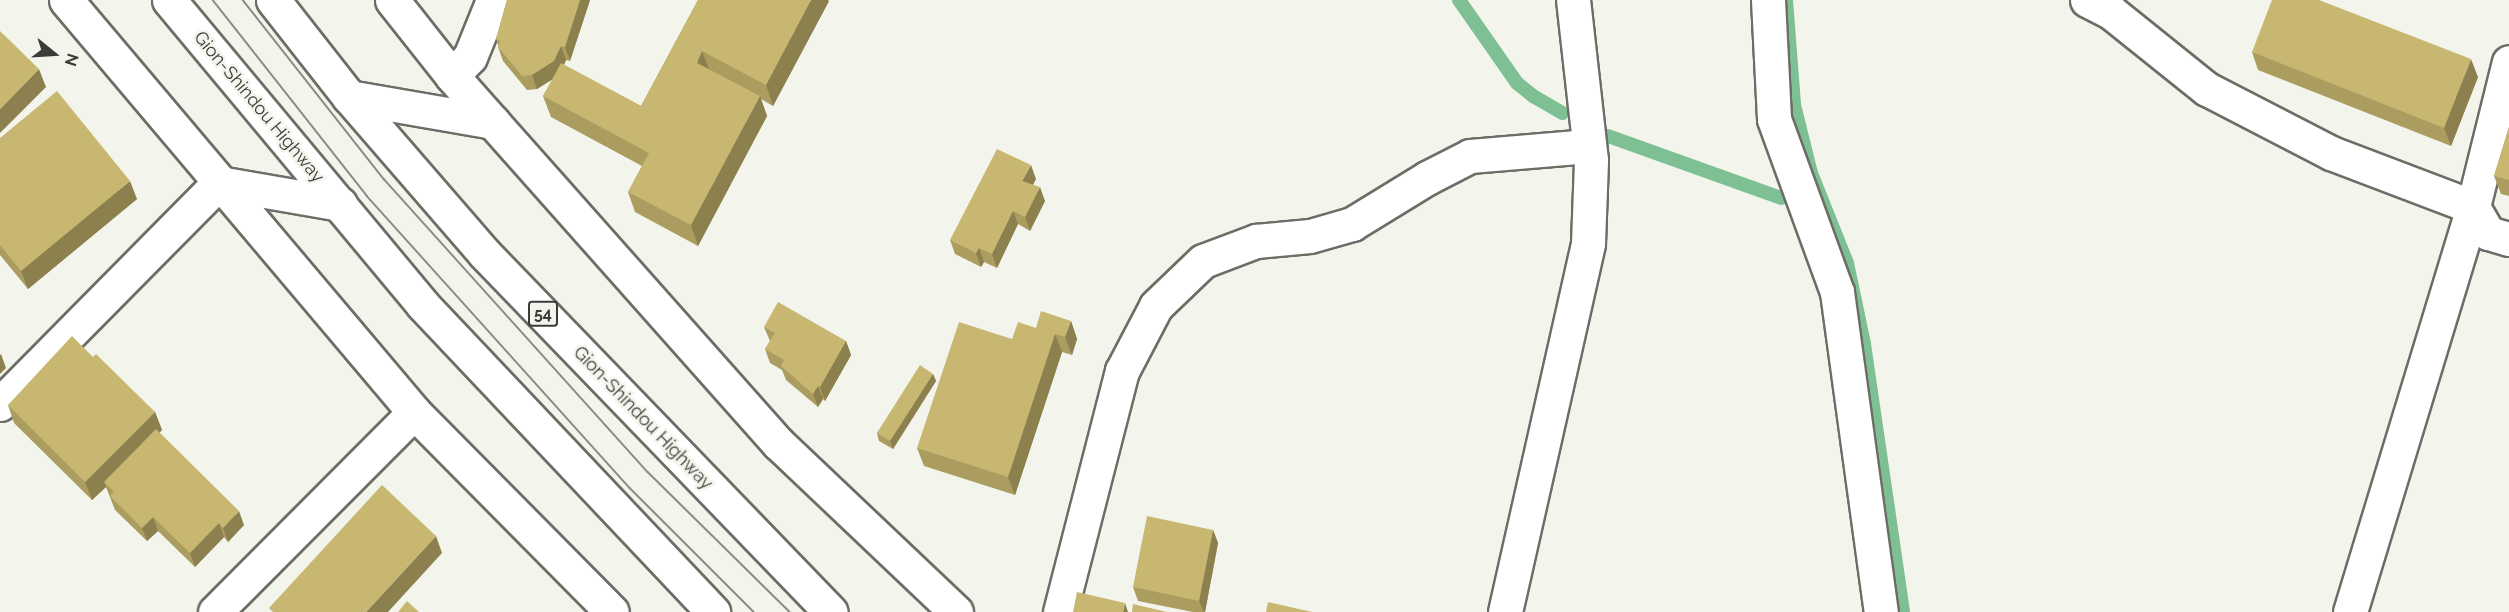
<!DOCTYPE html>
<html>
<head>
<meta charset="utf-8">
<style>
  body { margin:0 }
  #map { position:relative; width:2509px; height:612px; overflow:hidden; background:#f3f5ec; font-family:Raleway,sans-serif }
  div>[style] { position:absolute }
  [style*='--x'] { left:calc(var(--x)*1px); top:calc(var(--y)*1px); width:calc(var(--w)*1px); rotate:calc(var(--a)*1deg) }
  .stream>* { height:14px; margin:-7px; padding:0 7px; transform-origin:7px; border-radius:7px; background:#7ec093 }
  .roads { filter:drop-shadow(2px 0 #6c6e66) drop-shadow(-2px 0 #6c6e66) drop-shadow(0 2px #6c6e66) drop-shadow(0 -2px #6c6e66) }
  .minor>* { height:33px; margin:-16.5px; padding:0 16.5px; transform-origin:16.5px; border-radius:16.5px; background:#fff }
  .tertiary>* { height:33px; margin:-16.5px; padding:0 16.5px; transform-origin:16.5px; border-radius:16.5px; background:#fff }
  .trunk>* { height:33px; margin:-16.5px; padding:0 16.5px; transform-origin:16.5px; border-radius:16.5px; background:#fff }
  .tram>* { height:1.5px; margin:-0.75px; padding:0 0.75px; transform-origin:0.75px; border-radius:0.75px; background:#8a8b85 }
  .wall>* { inset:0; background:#ab9d60 }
  .shaded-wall>* { inset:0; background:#8b804e }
  .building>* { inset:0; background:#c7b770 }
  span { translate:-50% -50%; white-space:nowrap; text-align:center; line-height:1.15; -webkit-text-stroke:5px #f3f5ec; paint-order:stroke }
  .shield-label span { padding:2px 4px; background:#f3f5ec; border:2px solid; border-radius:4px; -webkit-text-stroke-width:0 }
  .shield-label { font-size:16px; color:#3b3c38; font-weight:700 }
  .street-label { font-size:18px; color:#3b3c38 }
  .north { position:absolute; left:24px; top:24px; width:60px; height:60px; -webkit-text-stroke:4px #f3f5ec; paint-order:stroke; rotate:108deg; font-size:16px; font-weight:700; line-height:24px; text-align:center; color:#3b3c38 }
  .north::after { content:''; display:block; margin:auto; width:21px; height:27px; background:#3b3c38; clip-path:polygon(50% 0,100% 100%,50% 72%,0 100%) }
</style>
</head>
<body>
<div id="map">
  <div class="stream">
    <div style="--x:1459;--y:0;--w:101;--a:55.1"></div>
    <div style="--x:1517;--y:83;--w:21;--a:39"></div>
    <div style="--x:1533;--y:96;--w:34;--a:30"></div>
    <div style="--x:1786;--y:0;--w:105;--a:85.6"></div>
    <div style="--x:1794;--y:105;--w:70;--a:76"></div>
    <div style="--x:1811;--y:173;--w:97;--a:68.2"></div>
    <div style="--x:1847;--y:263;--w:83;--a:78.1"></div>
    <div style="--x:1864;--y:344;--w:271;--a:81.7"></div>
    <div style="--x:1608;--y:136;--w:184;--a:19.7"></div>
  </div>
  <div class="roads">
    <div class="minor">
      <div style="--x:66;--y:0;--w:539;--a:49.81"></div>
      <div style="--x:414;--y:412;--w:281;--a:45.3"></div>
      <div style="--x:392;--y:0;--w:97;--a:51.7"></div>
      <div style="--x:452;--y:76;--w:492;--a:48.4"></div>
      <div style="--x:779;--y:444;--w:244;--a:43.5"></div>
      <div style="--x:1768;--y:0;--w:119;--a:87.1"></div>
      <div style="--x:1774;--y:119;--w:184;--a:70"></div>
      <div style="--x:1837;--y:292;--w:323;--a:82.2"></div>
      <div style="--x:2087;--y:0;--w:28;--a:27"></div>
      <div style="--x:2112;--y:13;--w:122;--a:38.7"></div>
      <div style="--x:2207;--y:89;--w:140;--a:27.3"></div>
      <div style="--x:2331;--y:153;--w:152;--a:20.8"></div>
      <div style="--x:2473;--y:207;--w:30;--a:60"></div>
      <div style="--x:2488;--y:233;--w:22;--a:16"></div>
      <div style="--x:452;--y:76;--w:26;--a:-47"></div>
      <div style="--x:470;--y:57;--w:61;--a:-68"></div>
      <div style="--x:349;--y:97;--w:146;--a:9.8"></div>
      <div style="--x:0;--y:404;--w:311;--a:-45.3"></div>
      <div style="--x:219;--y:183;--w:123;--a:9.8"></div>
      <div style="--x:215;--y:612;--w:282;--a:-45.1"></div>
      <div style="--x:1060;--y:612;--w:249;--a:-75.6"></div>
      <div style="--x:1122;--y:371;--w:73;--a:-62.4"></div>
      <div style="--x:1156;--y:306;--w:65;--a:-43.8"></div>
      <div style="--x:1203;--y:261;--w:57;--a:-20.7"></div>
      <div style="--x:1256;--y:241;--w:54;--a:-5.3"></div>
      <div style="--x:1310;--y:236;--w:44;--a:-15.9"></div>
      <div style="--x:1352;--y:224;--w:88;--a:-31.5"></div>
      <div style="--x:1427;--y:178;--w:48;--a:-27.1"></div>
      <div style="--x:1470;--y:156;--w:119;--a:-4.8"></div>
      <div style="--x:2350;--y:612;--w:423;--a:-73.1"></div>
      <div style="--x:2473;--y:207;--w:149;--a:-76.1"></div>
    </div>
    <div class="tertiary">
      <div style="--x:1505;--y:612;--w:378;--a:-77.3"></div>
      <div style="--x:1588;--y:243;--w:83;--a:-87.9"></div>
      <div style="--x:1591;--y:160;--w:161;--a:-96.4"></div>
    </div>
    <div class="trunk">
      <div style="--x:169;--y:0;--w:396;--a:50.2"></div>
      <div style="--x:422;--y:304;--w:424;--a:46.6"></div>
      <div style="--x:273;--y:0;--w:123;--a:51.9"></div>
      <div style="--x:349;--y:97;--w:206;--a:49.1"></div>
      <div style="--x:484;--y:253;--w:499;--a:46"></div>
    </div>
  </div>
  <div class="tram">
    <div style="--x:213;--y:0;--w:249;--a:51.8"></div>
    <div style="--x:367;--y:196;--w:393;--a:48"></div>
    <div style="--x:630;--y:488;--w:175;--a:45"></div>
    <div style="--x:243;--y:0;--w:228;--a:51.8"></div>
    <div style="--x:384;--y:179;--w:394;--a:48"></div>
    <div style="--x:648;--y:472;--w:199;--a:44.6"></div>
  </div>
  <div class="wall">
    <div style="clip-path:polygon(507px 0,590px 0,570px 61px,566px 60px,564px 65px,641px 106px,698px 0,829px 1px,773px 106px,761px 99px,767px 116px,698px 246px,635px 212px,628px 192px,642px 166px,551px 117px,543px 96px,553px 79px,537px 89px,527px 90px,503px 61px,498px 47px,498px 45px,496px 39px)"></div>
    <div style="clip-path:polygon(2252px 52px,2478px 77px,2451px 146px,2258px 70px)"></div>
    <div style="clip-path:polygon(2509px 127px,2509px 196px,2501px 194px,2494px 176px)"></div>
    <div style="clip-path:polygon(0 138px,137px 199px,28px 289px,0 255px)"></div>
    <div style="clip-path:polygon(1036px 179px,1033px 185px,1045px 201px,1030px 231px,1018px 224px,997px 268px,984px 262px,981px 267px,955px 254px,950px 240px)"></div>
    <div style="clip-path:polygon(1071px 321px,1077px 339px,1072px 355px,1062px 352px,1015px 495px,924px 466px,917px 448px,1012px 339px,1036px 328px)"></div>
    <div style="clip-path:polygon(764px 327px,846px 341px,851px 355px,825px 401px,823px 399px,818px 407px,786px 380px,782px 370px,770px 363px,765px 349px,770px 341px)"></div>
    <div style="clip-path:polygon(93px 357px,155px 412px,162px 430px,159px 433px,244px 525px,228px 542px,224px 537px,195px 567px,158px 531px,147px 541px,115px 510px,106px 487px,92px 500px,14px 423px,8px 405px)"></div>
    <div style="clip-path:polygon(933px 374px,936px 381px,893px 449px,879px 441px,877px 433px)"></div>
    <div style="clip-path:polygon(1213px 530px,1218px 543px,1205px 612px,1193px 612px,1138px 601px,1133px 587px)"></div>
  </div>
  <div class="shaded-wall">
    <div style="clip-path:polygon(580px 0,590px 0,570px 61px,565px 47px)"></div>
    <div style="clip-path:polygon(811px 0,828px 0,829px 1px,773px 106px,766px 85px)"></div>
    <div style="clip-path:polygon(561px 46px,566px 60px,559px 75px,537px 89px,532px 75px)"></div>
    <div style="clip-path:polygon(702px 51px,710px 72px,697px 63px)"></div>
    <div style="clip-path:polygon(2471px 59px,2478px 77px,2451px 146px,2444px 128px)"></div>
    <div style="clip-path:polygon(39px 69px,46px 87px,0 133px,0 109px)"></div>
    <div style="clip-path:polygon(760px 96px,767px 116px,698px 246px,691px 225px)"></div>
    <div style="clip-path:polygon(1031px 165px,1036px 179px,1027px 195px,1022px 181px)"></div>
    <div style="clip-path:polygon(130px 181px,137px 199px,28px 289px,21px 271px)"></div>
    <div style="clip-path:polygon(1040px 187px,1045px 201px,1030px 231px,1025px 217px)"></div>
    <div style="clip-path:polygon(1013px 211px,1018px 224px,997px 268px,992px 254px)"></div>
    <div style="clip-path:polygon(979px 248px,984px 262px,981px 267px,976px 253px)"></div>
    <div style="clip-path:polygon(1071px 321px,1077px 339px,1072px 355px,1065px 337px)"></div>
    <div style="clip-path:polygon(1055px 334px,1062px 352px,1015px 495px,1008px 477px)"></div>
    <div style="clip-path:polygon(846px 341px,851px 355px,825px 401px,820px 387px)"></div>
    <div style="clip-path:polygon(1px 354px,6px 368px,0 374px,0 355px)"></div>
    <div style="clip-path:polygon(933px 374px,936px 381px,893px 449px,890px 441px)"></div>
    <div style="clip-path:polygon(818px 386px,823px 399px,818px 407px,813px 394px)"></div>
    <div style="clip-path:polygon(155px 412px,162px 430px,107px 485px,104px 482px,106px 487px,92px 500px,85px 482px)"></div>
    <div style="clip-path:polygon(239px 511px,244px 525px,228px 542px,223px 528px)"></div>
    <div style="clip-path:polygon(153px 517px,158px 531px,147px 541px,142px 528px)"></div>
    <div style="clip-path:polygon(219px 523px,224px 537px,195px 567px,190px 553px)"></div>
    <div style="clip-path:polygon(1213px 530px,1218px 543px,1205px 612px,1204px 612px,1199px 601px)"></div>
    <div style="clip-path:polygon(436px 536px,442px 553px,388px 612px,366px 612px)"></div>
    <div style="clip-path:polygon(1125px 603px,1128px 612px,1123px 612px)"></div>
  </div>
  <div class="building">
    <div style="clip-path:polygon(507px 0,580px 0,565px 47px,561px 46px,554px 61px,532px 75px,522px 76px,498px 47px,500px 41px,496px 39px)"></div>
    <div style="clip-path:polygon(698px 0,811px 0,766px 85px,702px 51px,697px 63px,760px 96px,691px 225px,628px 192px,649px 153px,543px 96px,561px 63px,641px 106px)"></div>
    <div style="clip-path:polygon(2272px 0,2319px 0,2471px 59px,2444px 128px,2252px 52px)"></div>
    <div style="clip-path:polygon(0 31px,39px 69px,0 109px)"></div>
    <div style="clip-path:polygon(57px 91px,130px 181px,21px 271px,0 245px,0 138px)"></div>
    <div style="clip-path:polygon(2509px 127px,2509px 180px,2494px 176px)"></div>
    <div style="clip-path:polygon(997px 149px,1031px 165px,1022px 181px,1040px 187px,1025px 217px,1013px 211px,992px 254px,979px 248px,976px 253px,950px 240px)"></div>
    <div style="clip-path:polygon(778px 302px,846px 341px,820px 387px,818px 386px,813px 394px,781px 366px,784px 360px,765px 349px,775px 333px,764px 327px)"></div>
    <div style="clip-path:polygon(1041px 311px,1071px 321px,1065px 337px,1055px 334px,1008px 477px,917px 448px,959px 322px,1012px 339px,1018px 322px,1036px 328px)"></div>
    <div style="clip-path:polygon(72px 336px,93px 357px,96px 354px,155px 412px,85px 482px,8px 405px)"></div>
    <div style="clip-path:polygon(920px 365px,933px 374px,890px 441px,877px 433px)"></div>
    <div style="clip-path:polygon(156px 429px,239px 511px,223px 528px,219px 523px,190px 553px,153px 517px,142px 528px,110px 496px,114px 492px,104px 482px)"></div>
    <div style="clip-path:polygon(382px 485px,436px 536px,366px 612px,273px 612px,269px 608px)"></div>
    <div style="clip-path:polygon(1147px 516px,1213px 530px,1199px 601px,1133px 587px)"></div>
    <div style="clip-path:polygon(1077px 592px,1125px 603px,1123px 612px,1073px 612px)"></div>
    <div style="clip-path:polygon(407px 601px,419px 612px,398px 612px)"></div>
    <div style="clip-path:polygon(1268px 602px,1312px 612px,1266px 612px)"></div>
    <div style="clip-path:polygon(1133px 604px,1167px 612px,1132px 612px)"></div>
  </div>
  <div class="shield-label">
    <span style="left:543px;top:314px">54</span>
  </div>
  <div class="street-label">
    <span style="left:259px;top:107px;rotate:50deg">Gion-Shindou Highway</span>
    <span style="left:643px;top:418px;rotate:46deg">Gion-Shindou Highway</span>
  </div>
  <div class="north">N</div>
</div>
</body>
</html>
